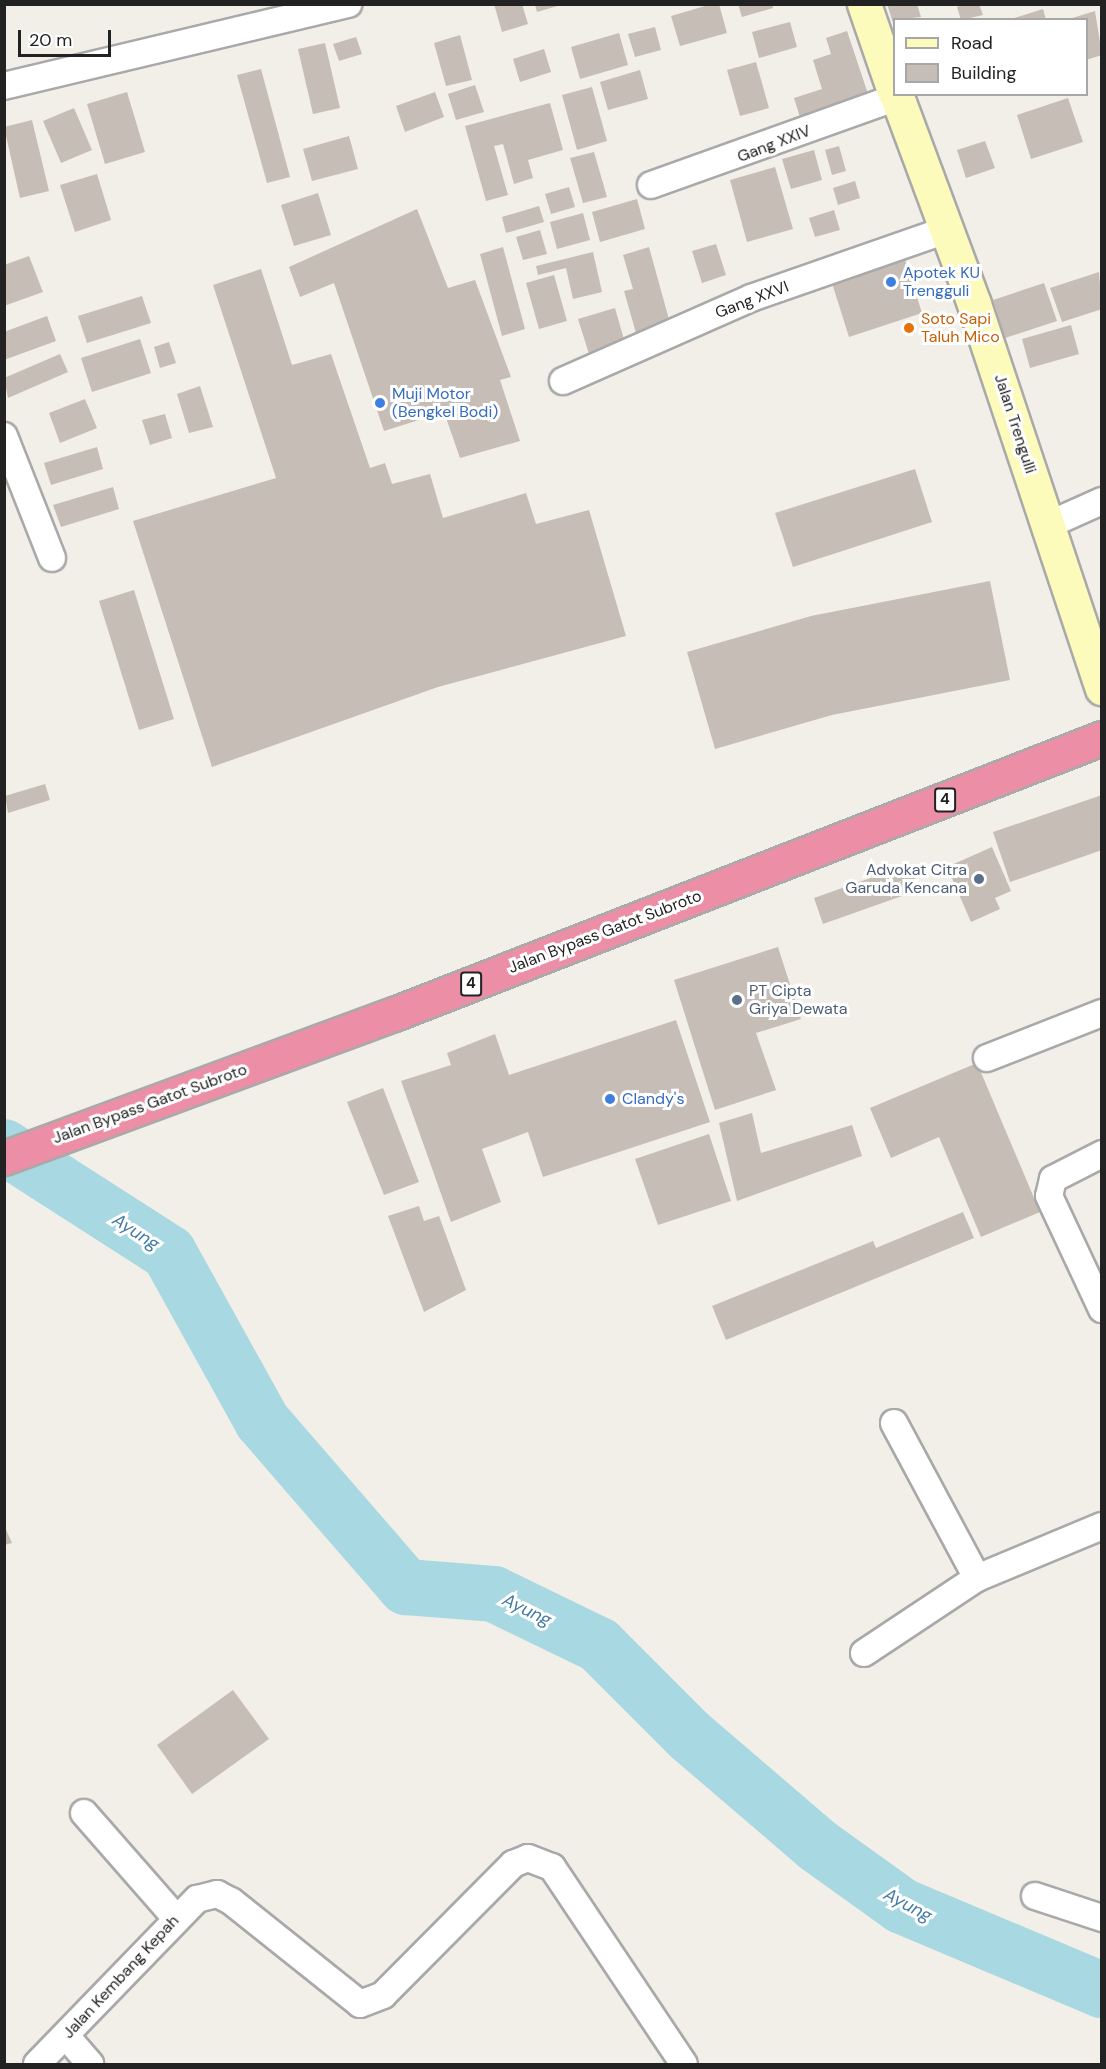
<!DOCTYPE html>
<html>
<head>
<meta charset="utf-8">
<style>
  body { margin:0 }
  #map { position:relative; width:1106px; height:2069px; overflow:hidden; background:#f2eee8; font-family:"DM Sans",sans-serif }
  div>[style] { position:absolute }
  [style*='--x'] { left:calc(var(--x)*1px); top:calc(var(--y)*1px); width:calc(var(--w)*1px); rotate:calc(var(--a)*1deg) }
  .river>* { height:56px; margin:-28px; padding:0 28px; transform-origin:28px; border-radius:28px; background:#a8d8e1 }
  .building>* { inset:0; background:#c7bdb7 }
  .roads { filter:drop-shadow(2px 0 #a9a9a9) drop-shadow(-2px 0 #a9a9a9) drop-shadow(0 2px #a9a9a9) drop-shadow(0 -2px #a9a9a9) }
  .street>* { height:26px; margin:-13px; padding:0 13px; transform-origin:13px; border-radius:13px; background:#fff }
  .secondary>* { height:33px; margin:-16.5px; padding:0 16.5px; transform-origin:16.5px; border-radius:16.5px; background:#fcfbbc }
  .highway>* { height:33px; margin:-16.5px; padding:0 16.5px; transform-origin:16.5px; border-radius:16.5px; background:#eb8ea6 }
  .dots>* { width:16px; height:16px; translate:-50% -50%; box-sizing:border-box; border:3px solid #fff; border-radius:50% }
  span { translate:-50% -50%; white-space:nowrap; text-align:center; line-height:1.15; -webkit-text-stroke:6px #fff; paint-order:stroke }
  .shield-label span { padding:2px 4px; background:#fff; border:2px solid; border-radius:4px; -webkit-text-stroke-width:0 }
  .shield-label { font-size:15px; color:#222; font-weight:700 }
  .street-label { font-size:16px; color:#222 }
  .shop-label { font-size:16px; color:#366cbe }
  .left { translate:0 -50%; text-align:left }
  .food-label { font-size:16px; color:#c56008 }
  .service-label { font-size:16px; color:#4e5e75 }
  .right { translate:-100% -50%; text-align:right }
  .water-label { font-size:18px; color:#437ba6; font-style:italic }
  .frame { position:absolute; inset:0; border:6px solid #222; pointer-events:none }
  .legend { position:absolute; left:893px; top:18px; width:195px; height:78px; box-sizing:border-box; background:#fff; border:2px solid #a7a7a7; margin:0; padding:8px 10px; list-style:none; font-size:18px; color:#222 }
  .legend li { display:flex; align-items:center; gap:12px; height:30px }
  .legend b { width:30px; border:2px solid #a7a7a7 }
  .scale { position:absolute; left:18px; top:30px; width:93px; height:27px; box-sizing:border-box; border:3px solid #222; border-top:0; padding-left:8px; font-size:18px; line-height:21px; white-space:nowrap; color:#222; -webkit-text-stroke:4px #fff; paint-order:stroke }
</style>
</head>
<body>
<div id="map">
  <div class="river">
    <div style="--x:4;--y:1147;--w:196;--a:32.7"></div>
    <div style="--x:169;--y:1253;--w:192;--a:61"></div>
    <div style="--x:262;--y:1421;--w:220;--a:49.1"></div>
    <div style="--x:406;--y:1587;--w:88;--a:4.5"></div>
    <div style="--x:494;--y:1594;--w:117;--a:25.9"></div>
    <div style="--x:599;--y:1645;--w:129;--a:45"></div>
    <div style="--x:690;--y:1736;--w:167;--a:40.6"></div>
    <div style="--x:817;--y:1845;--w:105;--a:35.7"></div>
    <div style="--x:902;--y:1906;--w:217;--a:22.8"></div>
  </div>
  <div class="building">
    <div style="clip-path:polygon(494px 4px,522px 4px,528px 24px,502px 32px)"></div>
    <div style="clip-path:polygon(712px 4px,719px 4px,727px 33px,680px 46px,671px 16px)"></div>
    <div style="clip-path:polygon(738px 4px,772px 4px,773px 8px,742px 17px)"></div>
    <div style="clip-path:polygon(887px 4px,917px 4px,921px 17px,894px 20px,894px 26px)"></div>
    <div style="clip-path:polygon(963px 4px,979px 4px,983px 15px,961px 20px,957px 7px)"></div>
    <div style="clip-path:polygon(535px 5px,561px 5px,537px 12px)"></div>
    <div style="clip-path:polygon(1043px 9px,1046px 20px,1011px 20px,1011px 19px)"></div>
    <div style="clip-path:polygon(1095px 11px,1102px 55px,1086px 60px,1086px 20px,1069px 19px)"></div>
    <div style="clip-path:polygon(790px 22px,797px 47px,759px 58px,752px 32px)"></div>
    <div style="clip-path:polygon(655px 27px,661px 50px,635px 57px,628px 34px)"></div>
    <div style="clip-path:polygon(847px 31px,868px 94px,803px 127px,794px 98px,822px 89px,813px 60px,831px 54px,826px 38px)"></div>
    <div style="clip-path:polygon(619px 33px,628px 65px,580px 79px,571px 47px)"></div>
    <div style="clip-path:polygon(460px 35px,472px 80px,446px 86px,434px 43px)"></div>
    <div style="clip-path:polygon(356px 37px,362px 54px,339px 61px,333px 44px)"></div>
    <div style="clip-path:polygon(325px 43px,340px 108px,313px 114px,298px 49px)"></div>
    <div style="clip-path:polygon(544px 49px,551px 72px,520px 82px,513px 59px)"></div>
    <div style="clip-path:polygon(756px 62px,769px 108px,740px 116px,727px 70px)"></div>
    <div style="clip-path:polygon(261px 69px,290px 177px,267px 183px,237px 75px)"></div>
    <div style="clip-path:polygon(640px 70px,648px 99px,608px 110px,600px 82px)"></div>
    <div style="clip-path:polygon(475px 85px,484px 112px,456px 120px,448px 94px)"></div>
    <div style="clip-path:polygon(592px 87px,607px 141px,577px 150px,562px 95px)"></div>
    <div style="clip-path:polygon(127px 92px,145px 152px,105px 164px,87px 104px)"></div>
    <div style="clip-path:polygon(435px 92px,444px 117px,405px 132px,396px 106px)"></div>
    <div style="clip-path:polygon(1068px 98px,1083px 142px,1031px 159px,1017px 115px)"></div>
    <div style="clip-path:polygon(550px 103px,563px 150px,528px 160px,533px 178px,514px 184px,503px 144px,494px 146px,508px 195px,486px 201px,465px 126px)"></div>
    <div style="clip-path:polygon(74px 108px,92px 150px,61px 163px,43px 121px)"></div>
    <div style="clip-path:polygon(32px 120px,49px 191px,20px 198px,4px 127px)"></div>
    <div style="clip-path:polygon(349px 136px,358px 169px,312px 181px,303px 149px)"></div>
    <div style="clip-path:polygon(985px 141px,995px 168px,966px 178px,957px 150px)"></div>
    <div style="clip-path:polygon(839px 146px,846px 171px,832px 175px,825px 150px)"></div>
    <div style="clip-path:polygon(814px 150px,822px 180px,791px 189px,782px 159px)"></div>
    <div style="clip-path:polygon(594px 152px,607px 197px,583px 203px,570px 158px)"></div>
    <div style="clip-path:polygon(775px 167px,793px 229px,747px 242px,730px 180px)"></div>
    <div style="clip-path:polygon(97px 174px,111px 220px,75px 232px,60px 185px)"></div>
    <div style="clip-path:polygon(855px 181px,860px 198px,838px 205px,833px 188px)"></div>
    <div style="clip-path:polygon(569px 187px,575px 207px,551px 214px,545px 194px)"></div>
    <div style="clip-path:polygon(318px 193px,331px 235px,294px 246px,281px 205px)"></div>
    <div style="clip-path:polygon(637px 199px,645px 229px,600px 242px,592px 212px)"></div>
    <div style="clip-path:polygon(539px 206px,544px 222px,506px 233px,502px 217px)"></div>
    <div style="clip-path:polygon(417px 209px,448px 288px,475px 280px,511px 377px,500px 380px,520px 441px,460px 458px,444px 412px,384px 431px,334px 283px,300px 297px,289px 267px)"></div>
    <div style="clip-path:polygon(834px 210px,840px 230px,815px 237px,809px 218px)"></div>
    <div style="clip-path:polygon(583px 213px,590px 240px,557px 249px,550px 222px)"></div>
    <div style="clip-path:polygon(540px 230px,547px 254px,523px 260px,516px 237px)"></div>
    <div style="clip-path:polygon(716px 244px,726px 275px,702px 283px,692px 251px)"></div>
    <div style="clip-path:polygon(503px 247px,525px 329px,502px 336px,480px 254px)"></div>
    <div style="clip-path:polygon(649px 247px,670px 323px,636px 333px,624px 291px,633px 289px,623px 255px)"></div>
    <div style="clip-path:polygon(593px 252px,602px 292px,573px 299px,566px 268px,538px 275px,536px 266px)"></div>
    <div style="clip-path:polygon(29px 256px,43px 292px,4px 306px,4px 265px)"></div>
    <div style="clip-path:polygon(904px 257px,922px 313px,849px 337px,831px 280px)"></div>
    <div style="clip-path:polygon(261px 269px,292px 365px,331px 354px,370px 468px,385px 463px,392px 484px,430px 474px,443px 518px,526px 493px,536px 524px,589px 510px,626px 636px,438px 687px,212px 767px,133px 521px,276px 478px,213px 285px)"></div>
    <div style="clip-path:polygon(1099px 272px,1102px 309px,1062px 322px,1050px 288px)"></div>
    <div style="clip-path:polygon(554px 275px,567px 321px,539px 329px,526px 283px)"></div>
    <div style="clip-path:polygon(1044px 283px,1057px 321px,1005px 338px,993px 300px)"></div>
    <div style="clip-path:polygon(142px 296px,151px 323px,87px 343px,78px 316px)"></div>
    <div style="clip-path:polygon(615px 308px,625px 343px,589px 354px,578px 319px)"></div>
    <div style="clip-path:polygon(47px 316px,56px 341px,4px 360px,4px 332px)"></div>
    <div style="clip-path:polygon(1071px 325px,1079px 354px,1030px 368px,1022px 339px)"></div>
    <div style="clip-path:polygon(140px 339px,151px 373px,92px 392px,81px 358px)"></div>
    <div style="clip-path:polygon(169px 342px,176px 363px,160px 368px,154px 347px)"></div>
    <div style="clip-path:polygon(60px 354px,68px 372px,8px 398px,4px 378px)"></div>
    <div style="clip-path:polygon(200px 386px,213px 427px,189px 433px,177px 394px)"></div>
    <div style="clip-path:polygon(85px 399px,97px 428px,60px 443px,49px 413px)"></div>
    <div style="clip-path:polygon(165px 414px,172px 438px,150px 445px,142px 420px)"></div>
    <div style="clip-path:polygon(97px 447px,103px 469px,51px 485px,44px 463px)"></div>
    <div style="clip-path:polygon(915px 469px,932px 522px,793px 567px,775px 513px)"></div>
    <div style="clip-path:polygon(113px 487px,119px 509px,61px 527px,53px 505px)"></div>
    <div style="clip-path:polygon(990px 581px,1010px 680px,832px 715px,715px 749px,687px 652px,811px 616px)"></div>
    <div style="clip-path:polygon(134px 590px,174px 719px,139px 730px,99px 601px)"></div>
    <div style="clip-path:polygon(45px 784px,50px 800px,8px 813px,5px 796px)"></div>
    <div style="clip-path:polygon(1102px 795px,1102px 850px,1010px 882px,993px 832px)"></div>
    <div style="clip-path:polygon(992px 847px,1011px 891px,995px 898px,1000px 909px,971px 922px,947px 867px)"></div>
    <div style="clip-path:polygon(910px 864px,919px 890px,823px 924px,814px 898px)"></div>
    <div style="clip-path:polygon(778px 947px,801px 1019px,756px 1033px,776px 1090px,715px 1110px,674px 980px)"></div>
    <div style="clip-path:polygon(676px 1020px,710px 1122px,543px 1177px,528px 1132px,482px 1149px,501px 1202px,451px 1222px,401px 1081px,451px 1065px,447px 1053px,495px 1034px,509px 1075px)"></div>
    <div style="clip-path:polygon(977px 1063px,1040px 1212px,981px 1237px,939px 1137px,891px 1158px,870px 1108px)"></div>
    <div style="clip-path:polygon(383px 1088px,419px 1182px,384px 1195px,347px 1102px)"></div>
    <div style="clip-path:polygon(752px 1113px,761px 1153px,852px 1125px,862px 1156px,737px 1201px,719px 1123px)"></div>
    <div style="clip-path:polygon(709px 1134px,731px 1201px,658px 1225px,635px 1159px)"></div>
    <div style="clip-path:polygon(419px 1206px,424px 1221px,439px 1216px,466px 1290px,424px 1312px,388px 1216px)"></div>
    <div style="clip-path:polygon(963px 1212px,974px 1238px,726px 1340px,712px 1306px,873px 1241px,876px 1248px)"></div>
    <div style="clip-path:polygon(4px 1525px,12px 1543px,4px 1545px)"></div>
    <div style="clip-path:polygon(233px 1690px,269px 1739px,192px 1794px,157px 1745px)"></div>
  </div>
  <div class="roads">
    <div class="street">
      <div style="--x:4;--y:86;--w:354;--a:-13.4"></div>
      <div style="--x:651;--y:185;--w:261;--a:-19.7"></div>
      <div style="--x:563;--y:381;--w:206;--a:-23.8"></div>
      <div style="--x:751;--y:298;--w:207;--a:-19.2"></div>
      <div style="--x:4;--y:436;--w:131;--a:68.5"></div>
      <div style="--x:1048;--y:525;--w:59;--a:-24"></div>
      <div style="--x:987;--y:1058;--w:123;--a:-21.4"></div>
      <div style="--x:1102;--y:1154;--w:55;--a:153"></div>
      <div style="--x:1053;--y:1179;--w:17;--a:103"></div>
      <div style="--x:1049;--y:1196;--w:125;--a:64.9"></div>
      <div style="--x:894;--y:1423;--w:176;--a:61.8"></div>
      <div style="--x:864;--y:1653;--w:136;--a:-33.6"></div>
      <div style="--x:977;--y:1578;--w:135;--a:-22.6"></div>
      <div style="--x:84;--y:1813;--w:140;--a:48.8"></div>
      <div style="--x:1035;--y:1896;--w:71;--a:18.2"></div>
      <div style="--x:66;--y:2036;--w:37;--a:49"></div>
      <div style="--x:37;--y:2064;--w:230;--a:-45.9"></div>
      <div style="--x:197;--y:1899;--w:21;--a:-14"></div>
      <div style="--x:217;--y:1894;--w:16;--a:27"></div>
      <div style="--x:231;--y:1901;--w:165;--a:38.6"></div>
      <div style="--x:360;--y:2004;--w:25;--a:-21"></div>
      <div style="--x:383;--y:1995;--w:185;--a:-45.2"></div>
      <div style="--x:513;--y:1864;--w:16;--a:-22"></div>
      <div style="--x:528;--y:1858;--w:26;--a:21"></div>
      <div style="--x:552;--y:1867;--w:237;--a:56.2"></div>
    </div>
    <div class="secondary">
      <div style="--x:864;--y:4;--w:92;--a:71"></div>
      <div style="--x:896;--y:94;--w:224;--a:69.6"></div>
      <div style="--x:974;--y:304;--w:405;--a:71.6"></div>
    </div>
    <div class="highway">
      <div style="--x:4;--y:1158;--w:416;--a:-20.3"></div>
      <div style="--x:394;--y:1014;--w:760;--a:-21.3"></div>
    </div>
  </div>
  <div class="dots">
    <div style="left:891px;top:282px;background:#3f7fe0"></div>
    <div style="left:909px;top:328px;background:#e8710a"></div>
    <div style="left:380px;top:403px;background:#3f7fe0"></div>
    <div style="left:979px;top:879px;background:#5c6f8a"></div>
    <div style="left:737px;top:1000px;background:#5c6f8a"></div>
    <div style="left:610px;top:1099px;background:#3f7fe0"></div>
  </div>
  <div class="shield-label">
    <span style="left:945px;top:800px">4</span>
    <span style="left:471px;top:984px">4</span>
  </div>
  <div class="street-label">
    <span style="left:774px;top:144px;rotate:-21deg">Gang XXIV</span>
    <span style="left:752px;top:300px;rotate:-21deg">Gang XXVI</span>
    <span style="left:1015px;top:424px;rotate:72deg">Jalan Trengulli</span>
    <span style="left:605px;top:932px;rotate:-21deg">Jalan Bypass Gatot Subroto</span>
    <span style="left:150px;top:1104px;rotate:-20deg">Jalan Bypass Gatot Subroto</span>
    <span style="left:121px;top:1977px;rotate:-47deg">Jalan Kembang Kepah</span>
  </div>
  <div class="shop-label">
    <span class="left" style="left:903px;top:282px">Apotek KU<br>Trengguli</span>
    <span class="left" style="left:392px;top:403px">Muji Motor<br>(Bengkel Bodi)</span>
    <span class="left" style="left:622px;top:1099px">Clandy's</span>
  </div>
  <div class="food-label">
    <span class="left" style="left:921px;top:328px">Soto Sapi<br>Taluh Mico</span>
  </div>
  <div class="service-label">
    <span class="right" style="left:967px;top:879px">Advokat Citra<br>Garuda Kencana</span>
    <span class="left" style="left:749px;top:1000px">PT Cipta<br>Griya Dewata</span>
  </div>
  <div class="water-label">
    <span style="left:136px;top:1232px;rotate:33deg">Ayung</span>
    <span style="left:527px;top:1610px;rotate:26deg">Ayung</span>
    <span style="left:908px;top:1905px;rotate:28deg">Ayung</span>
  </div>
  <div class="frame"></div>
  <ul class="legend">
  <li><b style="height:8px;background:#fcfbbc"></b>Road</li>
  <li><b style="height:16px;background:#c7bdb7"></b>Building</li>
  </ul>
  <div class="scale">20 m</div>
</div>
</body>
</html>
